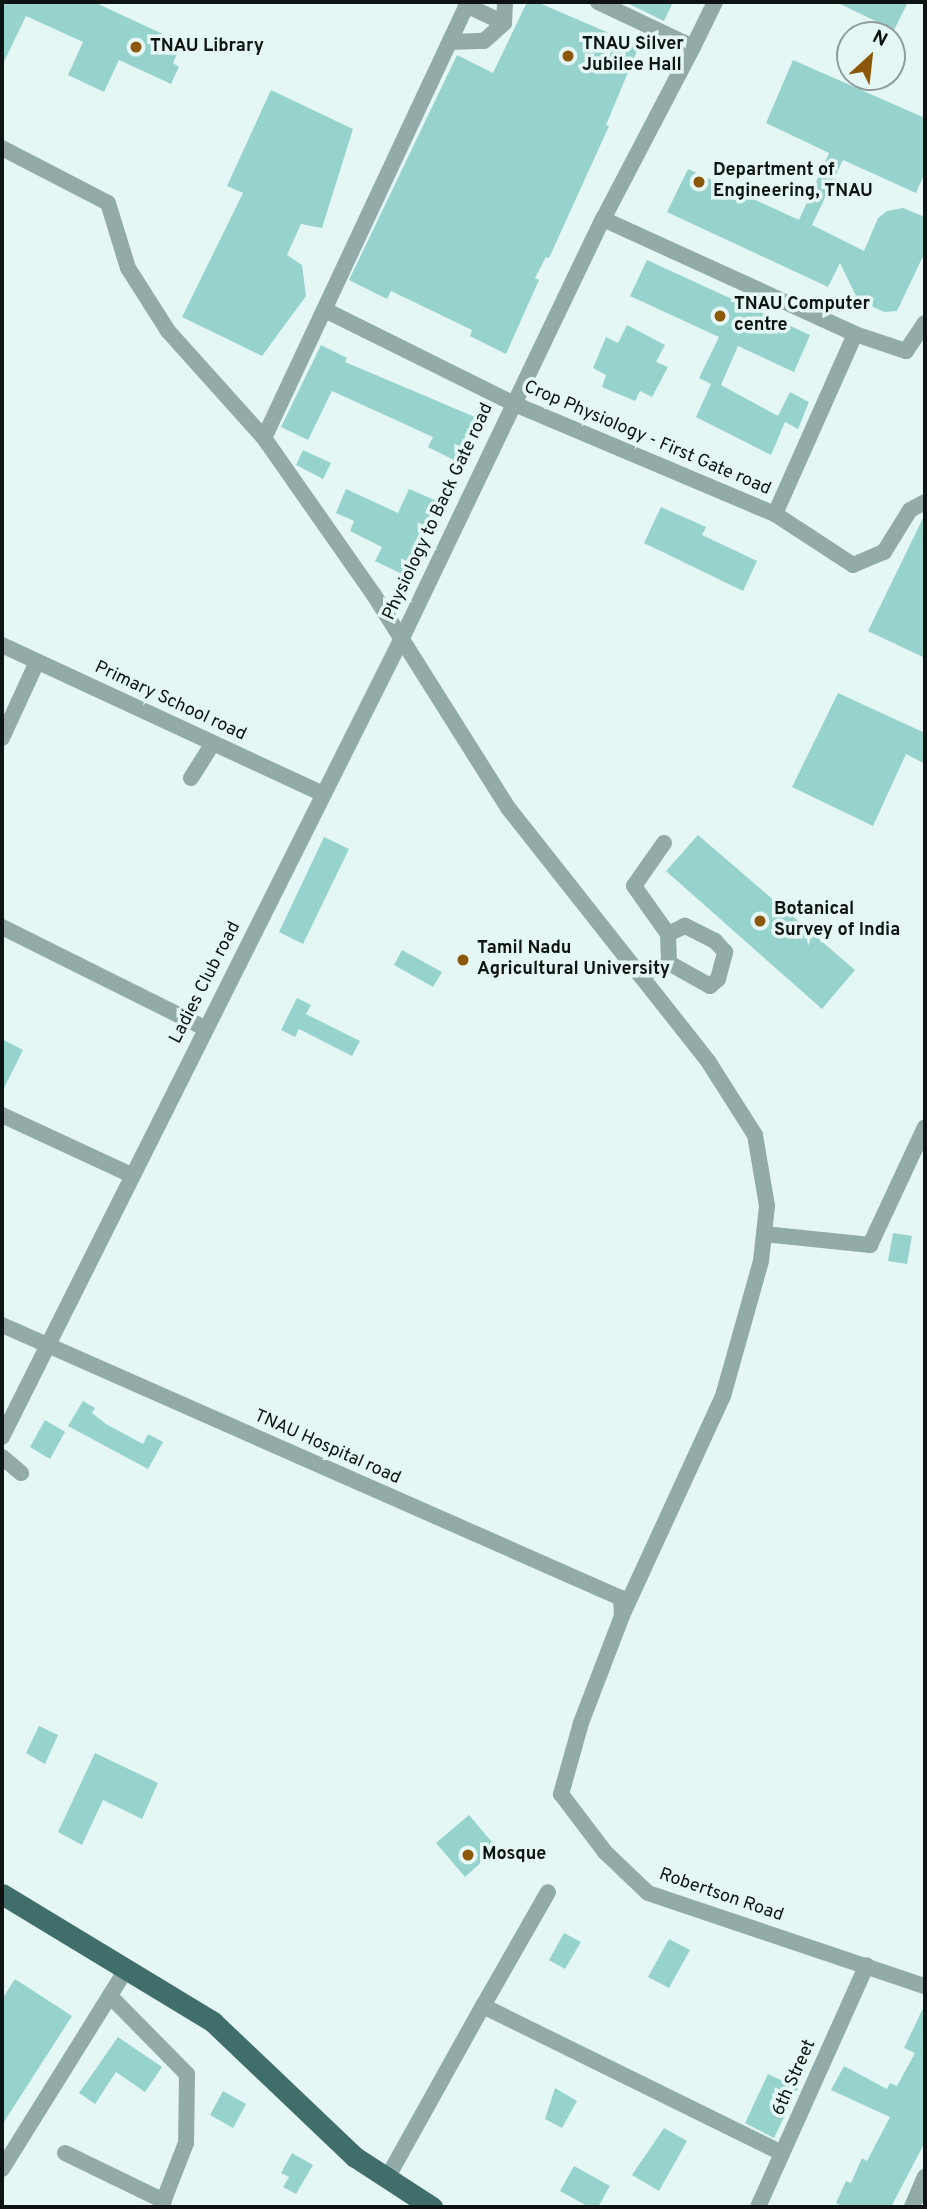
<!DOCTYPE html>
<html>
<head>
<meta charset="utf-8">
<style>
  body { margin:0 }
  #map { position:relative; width:927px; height:2209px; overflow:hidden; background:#e5f7f5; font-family:Overpass,sans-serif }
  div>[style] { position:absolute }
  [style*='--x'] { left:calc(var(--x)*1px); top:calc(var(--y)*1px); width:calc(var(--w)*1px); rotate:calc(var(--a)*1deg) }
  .building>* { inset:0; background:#97d3cd }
  .minor>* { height:16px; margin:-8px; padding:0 8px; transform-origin:8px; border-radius:8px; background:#92aaa8 }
  .primary>* { height:21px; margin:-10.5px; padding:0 10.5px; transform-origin:10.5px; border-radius:10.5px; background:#3f6e6b }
  .dots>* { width:19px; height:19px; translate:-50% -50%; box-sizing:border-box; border:4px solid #e5f7f5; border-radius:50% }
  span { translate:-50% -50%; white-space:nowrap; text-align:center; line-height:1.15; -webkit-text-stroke:7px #e5f7f5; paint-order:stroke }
  .poi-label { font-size:18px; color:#0e1413; font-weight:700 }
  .left { translate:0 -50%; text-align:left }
  .street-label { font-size:18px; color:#0e1413 }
  .frame { position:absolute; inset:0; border:4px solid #0e1413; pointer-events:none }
  .north { position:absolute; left:836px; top:21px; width:70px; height:70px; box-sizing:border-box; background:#e5f7f5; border:2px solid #8f9c9b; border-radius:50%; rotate:27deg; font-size:19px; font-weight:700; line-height:28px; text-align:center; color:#0e1413 }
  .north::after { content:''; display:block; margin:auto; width:24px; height:32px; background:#8c5706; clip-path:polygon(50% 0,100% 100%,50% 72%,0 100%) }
</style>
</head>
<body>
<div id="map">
  <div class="building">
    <div style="clip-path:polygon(2px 2px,94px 2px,182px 43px,173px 63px,179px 67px,171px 84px,119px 60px,104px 92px,68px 75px,83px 42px,26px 16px,2px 66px)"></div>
    <div style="clip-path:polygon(527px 2px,537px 2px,639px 46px,606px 125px,609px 126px,549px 258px,546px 257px,535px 278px,539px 280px,506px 354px,470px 336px,472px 330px,391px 291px,387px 299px,349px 280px,457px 55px,493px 73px)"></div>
    <div style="clip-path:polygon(625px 2px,673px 2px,664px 21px)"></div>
    <div style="clip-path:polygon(836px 2px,908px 2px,894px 30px)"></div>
    <div style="clip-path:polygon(793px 60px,925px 118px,925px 172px,916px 193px,843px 160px,812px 225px,864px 251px,878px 218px,887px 211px,903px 208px,925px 217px,925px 252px,897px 311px,884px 312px,858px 300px,840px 263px,828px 287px,667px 212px,688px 169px,799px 220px,829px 153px,766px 123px)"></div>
    <div style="clip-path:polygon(271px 90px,353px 129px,322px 228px,301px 224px,287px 255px,302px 265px,306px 296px,262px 356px,182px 317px,243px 193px,227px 186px)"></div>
    <div style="clip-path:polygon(647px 260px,810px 335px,794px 372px,738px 346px,721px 385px,778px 416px,790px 392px,809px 402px,798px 429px,785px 422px,771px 455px,696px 417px,711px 384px,699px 378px,719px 337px,630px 296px)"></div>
    <div style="clip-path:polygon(627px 325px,665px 345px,656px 362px,668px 367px,652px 397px,640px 391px,635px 401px,602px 387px,606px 375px,593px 368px,606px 337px,618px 343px)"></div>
    <div style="clip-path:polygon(321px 345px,347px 358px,345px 362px,475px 417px,454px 460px,428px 447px,433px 437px,332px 391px,308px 440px,281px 427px)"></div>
    <div style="clip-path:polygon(303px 450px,331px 463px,323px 479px,296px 465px)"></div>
    <div style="clip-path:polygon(346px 489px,398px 513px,409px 489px,437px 501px,402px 574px,375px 561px,382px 547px,350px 531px,354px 521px,336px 513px)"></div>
    <div style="clip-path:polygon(661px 507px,706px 527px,702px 535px,757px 561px,743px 591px,644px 543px)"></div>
    <div style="clip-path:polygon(925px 514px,925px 658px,868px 631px)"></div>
    <div style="clip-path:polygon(838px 693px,925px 733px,925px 764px,906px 754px,873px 826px,792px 787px)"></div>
    <div style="clip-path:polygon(698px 835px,855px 970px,822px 1009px,666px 871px)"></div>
    <div style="clip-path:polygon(324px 837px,349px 849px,303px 944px,279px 932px)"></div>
    <div style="clip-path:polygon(402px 950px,442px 972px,433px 987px,394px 965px)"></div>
    <div style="clip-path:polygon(297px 998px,311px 1005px,306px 1014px,360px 1041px,352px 1056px,299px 1029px,295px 1037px,281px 1030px)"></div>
    <div style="clip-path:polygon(2px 1039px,23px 1050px,2px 1092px)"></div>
    <div style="clip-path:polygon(893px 1233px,912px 1236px,907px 1264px,888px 1261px)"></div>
    <div style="clip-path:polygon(83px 1401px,95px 1408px,92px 1413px,106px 1424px,143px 1444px,148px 1434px,163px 1442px,148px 1469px,68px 1426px)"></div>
    <div style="clip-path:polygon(45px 1420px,65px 1432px,50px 1459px,30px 1447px)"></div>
    <div style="clip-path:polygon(39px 1726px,58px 1735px,45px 1764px,26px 1753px)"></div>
    <div style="clip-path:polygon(95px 1753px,158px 1783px,142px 1819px,103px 1800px,82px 1845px,58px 1832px)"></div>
    <div style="clip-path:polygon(469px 1815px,497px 1848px,465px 1877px,436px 1843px)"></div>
    <div style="clip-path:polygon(564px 1933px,581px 1942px,565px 1969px,549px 1960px)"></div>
    <div style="clip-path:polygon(669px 1939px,690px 1950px,669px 1988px,648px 1977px)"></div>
    <div style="clip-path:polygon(15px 1979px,72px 2016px,2px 2125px,2px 1999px)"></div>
    <div style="clip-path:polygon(925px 2004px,925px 2142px,891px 2207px,844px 2207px,836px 2203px,846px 2181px,851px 2183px,862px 2158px,867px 2161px,890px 2117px,831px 2090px,844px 2066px,887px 2089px,890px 2083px,897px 2086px,915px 2053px,904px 2048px)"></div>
    <div style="clip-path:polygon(118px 2037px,162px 2067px,145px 2092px,116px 2072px,95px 2104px,79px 2093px)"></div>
    <div style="clip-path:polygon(768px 2074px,798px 2088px,774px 2138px,745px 2123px)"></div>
    <div style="clip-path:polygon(555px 2088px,577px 2101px,562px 2128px,545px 2119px)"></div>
    <div style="clip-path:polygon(223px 2091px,246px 2104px,233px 2128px,210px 2115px)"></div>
    <div style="clip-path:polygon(664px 2128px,687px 2141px,659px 2191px,632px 2175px)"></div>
    <div style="clip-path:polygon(292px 2153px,313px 2165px,296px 2194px,283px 2187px,289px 2177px,281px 2173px)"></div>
    <div style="clip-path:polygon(574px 2166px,610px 2186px,598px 2207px,589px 2207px,560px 2191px)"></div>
  </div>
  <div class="minor">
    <div style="--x:598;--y:2;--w:105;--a:25.3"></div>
    <div style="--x:693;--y:47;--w:50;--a:-63.9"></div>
    <div style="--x:504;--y:23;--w:21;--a:-87"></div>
    <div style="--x:451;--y:42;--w:33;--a:-2"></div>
    <div style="--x:484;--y:41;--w:27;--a:-42"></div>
    <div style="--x:504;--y:23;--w:42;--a:-154.7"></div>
    <div style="--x:693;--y:47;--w:194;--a:117.6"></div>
    <div style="--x:603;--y:219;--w:277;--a:24.5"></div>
    <div style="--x:2;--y:148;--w:119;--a:27.4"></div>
    <div style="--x:108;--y:203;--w:68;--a:72.9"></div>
    <div style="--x:128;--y:268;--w:75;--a:57.6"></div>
    <div style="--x:168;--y:331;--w:144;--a:48.1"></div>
    <div style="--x:264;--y:438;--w:192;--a:55"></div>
    <div style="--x:374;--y:595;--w:253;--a:57.8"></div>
    <div style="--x:509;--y:809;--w:321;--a:51.7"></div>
    <div style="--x:708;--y:1061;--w:88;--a:57.6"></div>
    <div style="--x:755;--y:1135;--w:72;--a:80.4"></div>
    <div style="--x:767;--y:1206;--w:55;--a:96.2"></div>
    <div style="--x:761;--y:1261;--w:140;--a:105.7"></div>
    <div style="--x:723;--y:1396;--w:242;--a:114.7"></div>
    <div style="--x:622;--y:1616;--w:115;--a:111"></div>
    <div style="--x:581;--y:1723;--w:74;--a:105.7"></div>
    <div style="--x:561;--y:1794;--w:73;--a:52.8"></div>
    <div style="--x:605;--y:1852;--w:59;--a:43.6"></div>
    <div style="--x:648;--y:1893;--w:292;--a:18.6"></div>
    <div style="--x:325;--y:310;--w:209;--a:26.4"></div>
    <div style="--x:512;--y:403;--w:285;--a:22.9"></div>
    <div style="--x:775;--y:514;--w:197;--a:-66"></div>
    <div style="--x:855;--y:334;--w:54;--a:18.4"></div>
    <div style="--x:906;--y:351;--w:34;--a:-56"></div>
    <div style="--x:264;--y:438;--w:481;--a:-64.9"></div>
    <div style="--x:775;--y:514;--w:93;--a:33.2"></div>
    <div style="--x:853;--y:565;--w:34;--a:-23"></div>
    <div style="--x:884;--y:552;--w:49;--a:-58.2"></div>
    <div style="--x:910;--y:510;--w:17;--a:-28"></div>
    <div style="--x:2;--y:645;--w:354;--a:24.9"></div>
    <div style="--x:2;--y:738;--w:84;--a:-65.3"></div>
    <div style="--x:191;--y:778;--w:41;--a:-57.8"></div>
    <div style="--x:664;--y:843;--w:52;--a:124.9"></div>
    <div style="--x:634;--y:886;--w:59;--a:54.7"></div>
    <div style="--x:668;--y:934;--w:29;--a:88"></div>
    <div style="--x:2;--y:927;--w:227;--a:26.5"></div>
    <div style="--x:640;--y:975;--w:31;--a:-22"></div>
    <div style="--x:669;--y:963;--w:47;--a:29.3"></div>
    <div style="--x:710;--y:986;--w:11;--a:-41"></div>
    <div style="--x:718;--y:979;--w:28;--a:-75"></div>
    <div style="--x:725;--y:952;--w:15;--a:-132"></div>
    <div style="--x:715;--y:941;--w:34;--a:-153"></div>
    <div style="--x:685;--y:926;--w:19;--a:155"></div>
    <div style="--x:2;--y:1115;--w:142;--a:24.9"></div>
    <div style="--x:764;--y:1234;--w:107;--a:5.9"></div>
    <div style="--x:870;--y:1245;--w:130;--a:-65"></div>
    <div style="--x:2;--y:1325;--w:677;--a:23.8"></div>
    <div style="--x:621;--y:1598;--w:18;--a:87"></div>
    <div style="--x:2;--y:1437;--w:894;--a:-63.41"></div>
    <div style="--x:402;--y:638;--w:465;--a:-64.4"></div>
    <div style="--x:2;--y:1457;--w:25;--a:40"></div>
    <div style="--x:110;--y:1996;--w:110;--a:45.4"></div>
    <div style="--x:187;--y:2074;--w:69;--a:90.8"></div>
    <div style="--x:186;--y:2143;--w:69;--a:111.3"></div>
    <div style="--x:483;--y:2006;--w:131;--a:-60.3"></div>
    <div style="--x:65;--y:2153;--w:110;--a:25.9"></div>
    <div style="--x:2;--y:2169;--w:234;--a:-58.1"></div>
    <div style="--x:386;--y:2180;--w:199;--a:-60.9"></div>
    <div style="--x:483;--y:2006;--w:333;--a:26.2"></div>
    <div style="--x:758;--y:2207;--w:265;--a:-65.8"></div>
    <div style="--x:912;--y:2207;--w:33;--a:-67"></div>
  </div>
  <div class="primary">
    <div style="--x:2;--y:1894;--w:247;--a:31.2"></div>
    <div style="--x:213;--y:2022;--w:196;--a:43.6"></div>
    <div style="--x:355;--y:2157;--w:92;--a:33"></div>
  </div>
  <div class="dots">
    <div style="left:136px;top:47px;background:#8c5706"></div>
    <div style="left:568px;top:56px;background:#8c5706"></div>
    <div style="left:699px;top:182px;background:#8c5706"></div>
    <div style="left:720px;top:316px;background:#8c5706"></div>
    <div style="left:760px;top:921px;background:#8c5706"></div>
    <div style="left:463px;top:960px;background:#8c5706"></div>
    <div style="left:468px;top:1855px;background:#8c5706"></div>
  </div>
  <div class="poi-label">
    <span class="left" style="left:582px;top:56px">TNAU Silver<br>Jubilee Hall</span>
    <span class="left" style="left:150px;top:47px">TNAU Library</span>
    <span class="left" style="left:713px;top:182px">Department of<br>Engineering, TNAU</span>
    <span class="left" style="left:734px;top:316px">TNAU Computer<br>centre</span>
    <span class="left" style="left:774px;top:921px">Botanical<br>Survey of India</span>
    <span class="left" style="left:477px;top:960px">Tamil Nadu<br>Agricultural University</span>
    <span class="left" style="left:482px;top:1855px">Mosque</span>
  </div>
  <div class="street-label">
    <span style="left:647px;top:439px;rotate:23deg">Crop Physiology - First Gate road</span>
    <span style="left:439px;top:512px;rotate:-65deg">Physiology to Back Gate road</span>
    <span style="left:170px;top:702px;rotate:25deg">Primary School road</span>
    <span style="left:206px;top:983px;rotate:-63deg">Ladies Club road</span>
    <span style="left:327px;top:1448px;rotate:24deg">TNAU Hospital road</span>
    <span style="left:721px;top:1896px;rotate:19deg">Robertson Road</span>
    <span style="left:795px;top:2078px;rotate:-66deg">6th Street</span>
  </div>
  <div class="frame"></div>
  <div class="north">N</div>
</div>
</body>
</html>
